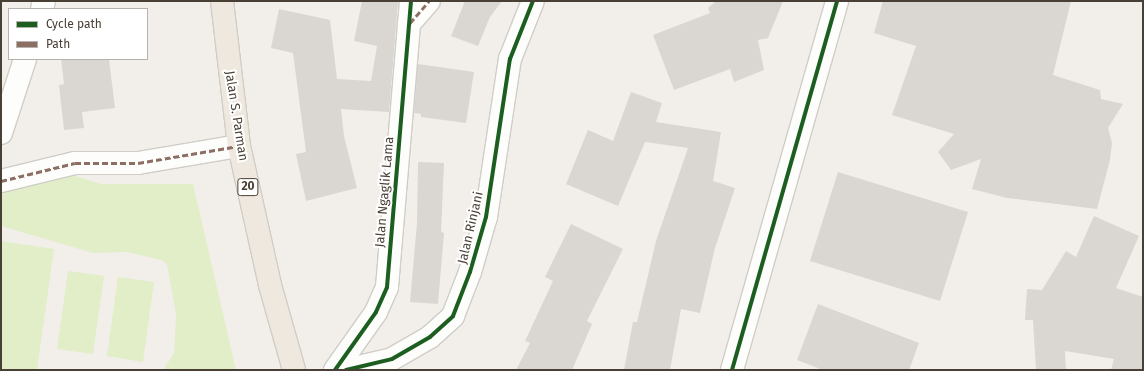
<!DOCTYPE html>
<html>
<head>
<meta charset="utf-8">
<style>
  body { margin:0 }
  #map { position:relative; width:1144px; height:371px; overflow:hidden; background:#f2efea; font-family:"Fira Sans",sans-serif }
  div>[style] { position:absolute }
  [style*='--x'] { left:calc(var(--x)*1px); top:calc(var(--y)*1px); width:calc(var(--w)*1px); rotate:calc(var(--a)*1deg) }
  .green>* { inset:0; background:#e1eec8 }
  .building>* { inset:0; background:#dad6d1 }
  .roads { filter:drop-shadow(1px 0 #d0cdc7) drop-shadow(-1px 0 #d0cdc7) drop-shadow(0 1px #d0cdc7) drop-shadow(0 -1px #d0cdc7) }
  .minor>* { height:22px; margin:-11px; padding:0 11px; transform-origin:11px; border-radius:11px; background:#fdfdfc }
  .tertiary>* { height:22px; margin:-11px; padding:0 11px; transform-origin:11px; border-radius:11px; background:#fdfdfc }
  .trunk>* { height:22px; margin:-11px; padding:0 11px; transform-origin:11px; border-radius:11px; background:#efe8de }
  .quiet>* { height:3px; margin-top:-1.5px; transform-origin:0; background:repeating-linear-gradient(90deg,#8d6e63 0 6px,transparent 0 9px) }
  .cycleway>* { height:4px; margin:-2px; padding:0 2px; transform-origin:2px; border-radius:2px; background:#1b5e20 }
  span { translate:-50% -50%; white-space:nowrap; text-align:center; line-height:1.15; -webkit-text-stroke:4px #fff; paint-order:stroke }
  .shield-label span { padding:1px 3px; background:#fff; border:1px solid; border-radius:3px; -webkit-text-stroke-width:0 }
  .shield-label { font-size:12px; color:#494035; font-weight:700 }
  .street-label { font-size:13px; color:#494035 }
  .frame { position:absolute; inset:0; border:2px solid #494035; pointer-events:none }
  .legend { position:absolute; left:8px; top:8px; width:140px; height:52px; box-sizing:border-box; background:#fff; border:1px solid #b6b3ae; margin:0; padding:5px 7px; list-style:none; font-size:12px; color:#494035 }
  .legend li { display:flex; align-items:center; gap:8px; height:20px }
  .legend b { width:20px; border:1px solid #b6b3ae }
</style>
</head>
<body>
<div id="map">
  <div class="green">
    <div style="clip-path:polygon(59px 171px,101px 184px,193px 184px,236px 370px,163px 370px,174px 353px,176px 315px,167px 264px,161px 260px,127px 252px,93px 253px,1px 226px,1px 189px)"></div>
    <div style="clip-path:polygon(1px 241px,54px 249px,37px 370px,1px 370px)"></div>
    <div style="clip-path:polygon(68px 271px,104px 276px,93px 354px,57px 349px)"></div>
    <div style="clip-path:polygon(118px 277px,154px 282px,143px 362px,107px 356px)"></div>
  </div>
  <div class="building">
    <div style="clip-path:polygon(362px 1px,398px 1px,389px 112px,341px 109px,344px 136px,357px 188px,306px 201px,296px 154px,306px 152px,293px 53px,271px 48px,279px 9px,330px 20px,337px 79px,371px 81px,377px 46px,354px 41px)"></div>
    <div style="clip-path:polygon(465px 1px,502px 1px,490px 17px,478px 46px,451px 36px)"></div>
    <div style="clip-path:polygon(716px 1px,783px 1px,768px 38px,758px 40px,764px 70px,734px 82px,730px 69px,674px 90px,653px 35px,710px 13px,708px 8px)"></div>
    <div style="clip-path:polygon(883px 1px,1071px 1px,1053px 75px,1100px 90px,1101px 99px,1123px 104px,1108px 128px,1112px 143px,1110px 160px,1097px 209px,1007px 198px,972px 189px,981px 159px,951px 170px,938px 152px,954px 134px,892px 115px,916px 46px,874px 33px)"></div>
    <div style="clip-path:polygon(61px 59px,109px 59px,115px 108px,82px 112px,84px 128px,64px 130px,59px 85px,64px 84px)"></div>
    <div style="clip-path:polygon(418px 64px,474px 72px,466px 123px,421px 117px,421px 114px,414px 113px)"></div>
    <div style="clip-path:polygon(631px 92px,662px 103px,656px 122px,721px 132px,713px 181px,735px 188px,715px 248px,700px 313px,681px 309px,670px 370px,624px 370px,633px 322px,637px 322px,656px 241px,688px 148px,645px 142px,618px 206px,566px 184px,588px 130px,613px 141px)"></div>
    <div style="clip-path:polygon(418px 162px,444px 163px,441px 232px,444px 233px,438px 304px,410px 302px,417px 223px)"></div>
    <div style="clip-path:polygon(838px 172px,968px 212px,940px 301px,810px 261px)"></div>
    <div style="clip-path:polygon(1094px 216px,1139px 236px,1116px 288px,1143px 297px,1143px 370px,1111px 370px,1114px 359px,1065px 351px,1066px 370px,1036px 370px,1033px 320px,1025px 320px,1027px 289px,1042px 290px,1066px 251px,1076px 257px)"></div>
    <div style="clip-path:polygon(571px 224px,623px 249px,587px 321px,592px 324px,572px 370px,516px 370px,530px 343px,525px 341px,553px 281px,545px 277px)"></div>
    <div style="clip-path:polygon(818px 304px,919px 343px,909px 370px,823px 370px,797px 360px)"></div>
  </div>
  <div class="roads">
    <div class="minor">
      <div style="--x:42;--y:9;--w:8;--a:-76"></div>
      <div style="--x:409;--y:24;--w:30;--a:-49"></div>
      <div style="--x:1;--y:133;--w:78;--a:-72"></div>
      <div style="--x:1;--y:181;--w:76;--a:-13.7"></div>
      <div style="--x:75;--y:163;--w:63;--a:0"></div>
      <div style="--x:138;--y:163;--w:102;--a:-9.6"></div>
      <div style="--x:335;--y:370;--w:71;--a:-54.7"></div>
      <div style="--x:376;--y:312;--w:27;--a:-66"></div>
      <div style="--x:387;--y:287;--w:287;--a:-85.2"></div>
    </div>
    <div class="tertiary">
      <div style="--x:346;--y:370;--w:47;--a:-13.4"></div>
      <div style="--x:392;--y:359;--w:44;--a:-30.1"></div>
      <div style="--x:430;--y:337;--w:31;--a:-42"></div>
      <div style="--x:453;--y:316;--w:47;--a:-68.9"></div>
      <div style="--x:470;--y:272;--w:57;--a:-73.8"></div>
      <div style="--x:486;--y:217;--w:160;--a:-81.4"></div>
      <div style="--x:510;--y:59;--w:62;--a:-68.4"></div>
      <div style="--x:732;--y:370;--w:384;--a:-74.1"></div>
    </div>
    <div class="trunk">
      <div style="--x:222;--y:1;--w:146;--a:83.3"></div>
      <div style="--x:239;--y:146;--w:142;--a:77.4"></div>
      <div style="--x:270;--y:285;--w:88;--a:74.2"></div>
    </div>
  </div>
  <div class="quiet">
    <div style="--x:410;--y:23;--w:29;--a:-49"></div>
    <div style="--x:1;--y:181;--w:76;--a:-13.7"></div>
    <div style="--x:75;--y:163;--w:63;--a:0"></div>
    <div style="--x:138;--y:163;--w:102;--a:-9.6"></div>
  </div>
  <div class="cycleway">
    <div style="--x:335;--y:370;--w:71;--a:-54.7"></div>
    <div style="--x:376;--y:312;--w:27;--a:-66"></div>
    <div style="--x:387;--y:287;--w:287;--a:-85.2"></div>
    <div style="--x:346;--y:370;--w:47;--a:-13.4"></div>
    <div style="--x:392;--y:359;--w:44;--a:-30.1"></div>
    <div style="--x:430;--y:337;--w:31;--a:-42"></div>
    <div style="--x:453;--y:316;--w:47;--a:-68.9"></div>
    <div style="--x:470;--y:272;--w:57;--a:-73.8"></div>
    <div style="--x:486;--y:217;--w:160;--a:-81.4"></div>
    <div style="--x:510;--y:59;--w:62;--a:-68.4"></div>
    <div style="--x:732;--y:370;--w:384;--a:-74.1"></div>
  </div>
  <div class="shield-label">
    <span style="left:248px;top:187px">20</span>
  </div>
  <div class="street-label">
    <span style="left:236px;top:116px;rotate:81deg">Jalan S. Parman</span>
    <span style="left:385px;top:192px;rotate:-85deg">Jalan Ngaglik Lama</span>
    <span style="left:471px;top:228px;rotate:-77deg">Jalan Rinjani</span>
  </div>
  <div class="frame"></div>
  <ul class="legend">
  <li><b style="height:5px;background:#1b5e20"></b>Cycle path</li>
  <li><b style="height:5px;background:#8d6e63"></b>Path</li>
  </ul>
</div>
</body>
</html>
